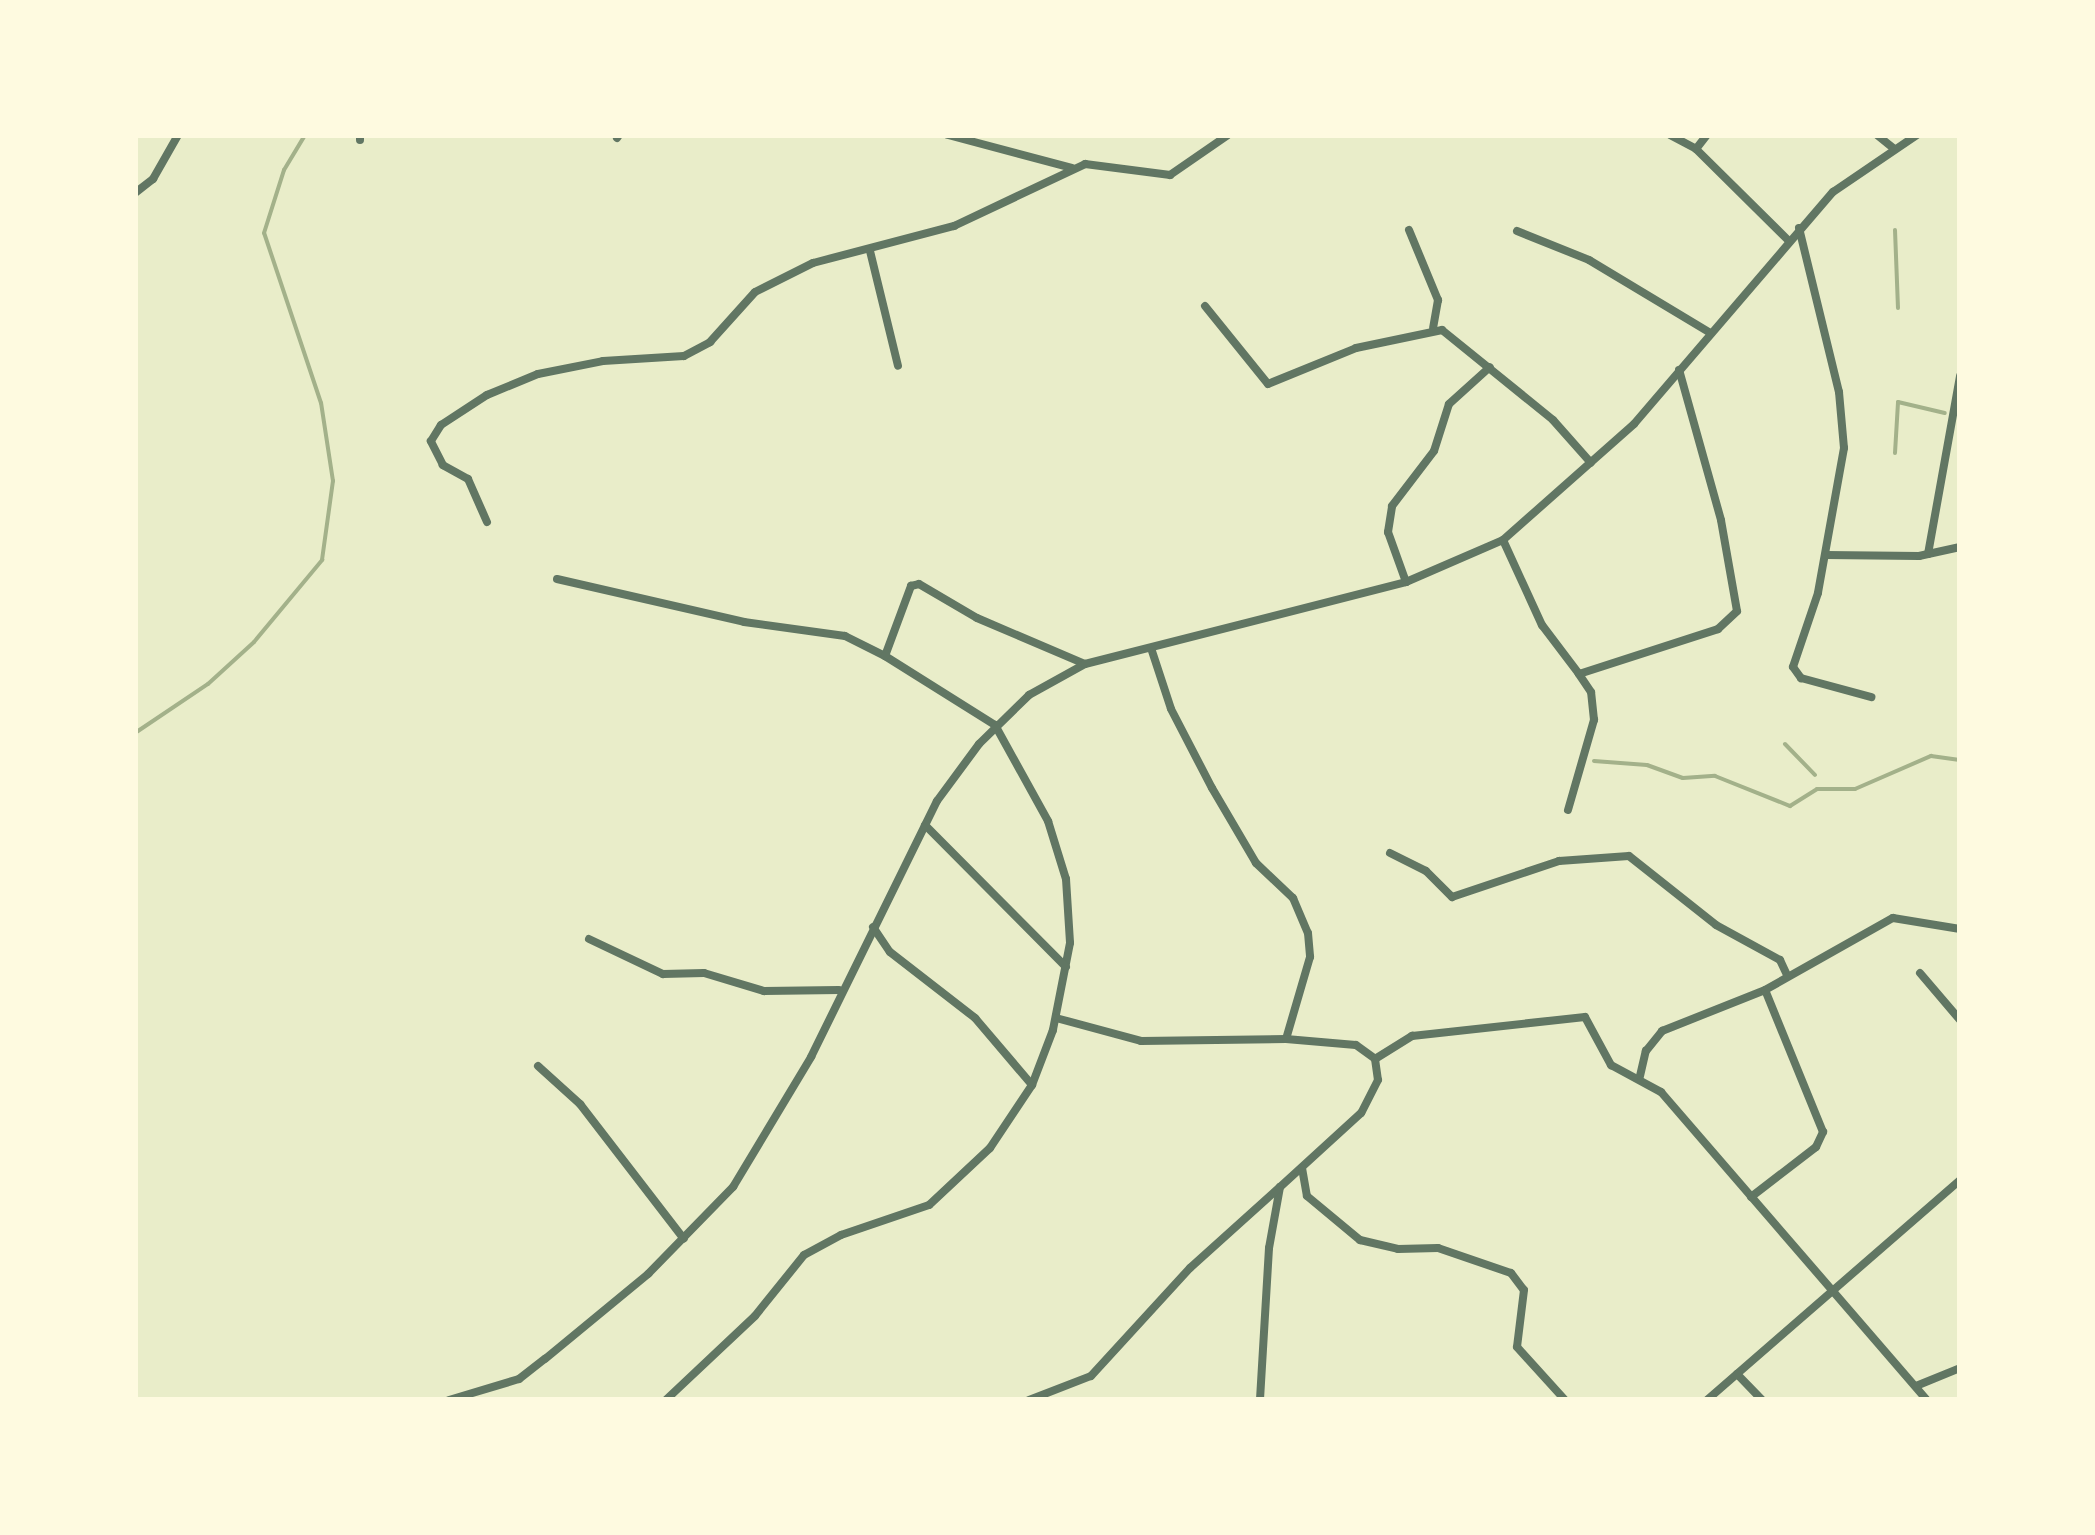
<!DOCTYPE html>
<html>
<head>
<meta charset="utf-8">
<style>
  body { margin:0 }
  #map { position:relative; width:2095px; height:1535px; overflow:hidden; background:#e9edc9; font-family:"DM Sans",sans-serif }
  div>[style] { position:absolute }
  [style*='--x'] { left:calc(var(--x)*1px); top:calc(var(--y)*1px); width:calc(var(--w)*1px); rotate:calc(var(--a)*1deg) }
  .stream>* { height:4px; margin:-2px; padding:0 2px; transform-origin:2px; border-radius:2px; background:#a3b18a }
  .minor>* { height:8px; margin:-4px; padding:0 4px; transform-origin:4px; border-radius:4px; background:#617663 }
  span { translate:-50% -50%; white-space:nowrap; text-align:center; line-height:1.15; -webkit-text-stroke:9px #fefae0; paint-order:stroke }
  .frame { position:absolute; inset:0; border:138px solid #fefae0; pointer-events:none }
</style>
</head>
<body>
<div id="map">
  <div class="stream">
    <div style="--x:1895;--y:230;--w:78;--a:87.8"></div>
    <div style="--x:1895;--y:453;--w:51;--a:-86.6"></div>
    <div style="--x:1898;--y:402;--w:48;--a:13.2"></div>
    <div style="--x:135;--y:733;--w:88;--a:-33.9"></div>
    <div style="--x:208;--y:684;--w:62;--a:-42.4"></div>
    <div style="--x:254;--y:642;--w:107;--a:-50.3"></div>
    <div style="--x:322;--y:560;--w:80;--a:-82.1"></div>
    <div style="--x:333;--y:481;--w:79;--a:-98.7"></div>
    <div style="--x:321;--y:403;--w:179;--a:-108.5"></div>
    <div style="--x:264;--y:233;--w:66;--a:-72.4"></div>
    <div style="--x:284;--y:170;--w:41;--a:-59"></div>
    <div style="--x:1785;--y:744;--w:43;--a:45.9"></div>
    <div style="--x:1594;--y:761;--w:53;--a:4.3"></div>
    <div style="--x:1647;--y:765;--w:38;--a:20"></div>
    <div style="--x:1683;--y:778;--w:32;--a:-4"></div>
    <div style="--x:1715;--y:776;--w:81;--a:21.8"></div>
    <div style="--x:1790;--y:806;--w:32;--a:-32"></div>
    <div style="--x:1817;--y:789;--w:38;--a:0"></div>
    <div style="--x:1855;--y:789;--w:83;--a:-23.5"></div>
    <div style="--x:1931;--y:756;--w:29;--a:8"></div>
  </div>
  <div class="minor">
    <div style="--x:360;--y:135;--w:5;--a:90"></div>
    <div style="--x:948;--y:135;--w:128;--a:14.9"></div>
    <div style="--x:1670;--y:135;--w:30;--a:28"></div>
    <div style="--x:1696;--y:149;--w:129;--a:44.7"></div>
    <div style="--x:1877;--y:135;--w:21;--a:39"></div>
    <div style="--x:617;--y:138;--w:4;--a:-56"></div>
    <div style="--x:1696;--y:149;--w:18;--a:-52"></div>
    <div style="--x:135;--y:193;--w:23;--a:-38"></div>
    <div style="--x:153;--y:179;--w:51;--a:-60.4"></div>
    <div style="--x:1799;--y:228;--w:169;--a:76.3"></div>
    <div style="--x:1839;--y:392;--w:56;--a:84.9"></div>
    <div style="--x:1844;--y:448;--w:147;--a:100.2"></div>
    <div style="--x:1818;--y:593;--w:78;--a:108.7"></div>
    <div style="--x:1793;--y:667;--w:14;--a:54"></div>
    <div style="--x:1801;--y:678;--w:73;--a:15.2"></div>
    <div style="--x:1409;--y:230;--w:76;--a:67.5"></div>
    <div style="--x:1438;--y:300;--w:28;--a:100"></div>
    <div style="--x:1517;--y:231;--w:78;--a:21.9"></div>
    <div style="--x:1589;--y:260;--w:140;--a:31"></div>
    <div style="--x:870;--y:251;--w:118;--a:76.3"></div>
    <div style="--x:1205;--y:306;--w:100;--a:51.1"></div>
    <div style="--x:1268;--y:384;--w:95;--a:-22.2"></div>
    <div style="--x:1356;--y:348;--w:88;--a:-11.8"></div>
    <div style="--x:1442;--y:330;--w:143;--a:39"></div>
    <div style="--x:1553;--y:420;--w:57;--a:48.5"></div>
    <div style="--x:487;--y:522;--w:47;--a:-113.8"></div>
    <div style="--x:468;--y:479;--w:29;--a:-151"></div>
    <div style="--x:443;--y:465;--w:27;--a:-117"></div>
    <div style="--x:431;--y:441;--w:19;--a:-58"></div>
    <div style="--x:441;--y:425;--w:55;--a:-33.1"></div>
    <div style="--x:487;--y:395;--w:55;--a:-22.4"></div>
    <div style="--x:538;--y:374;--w:66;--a:-11.3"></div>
    <div style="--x:603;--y:361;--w:81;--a:-3.5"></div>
    <div style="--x:684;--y:356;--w:30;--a:-28"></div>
    <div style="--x:710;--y:342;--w:67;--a:-48"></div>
    <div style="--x:755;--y:292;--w:65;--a:-26.6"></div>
    <div style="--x:813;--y:263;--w:146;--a:-14.7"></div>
    <div style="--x:954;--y:226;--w:145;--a:-25.3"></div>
    <div style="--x:1085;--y:164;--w:86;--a:7.4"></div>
    <div style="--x:1170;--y:175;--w:70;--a:-34.6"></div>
    <div style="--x:1503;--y:540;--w:94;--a:65.4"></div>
    <div style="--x:1542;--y:625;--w:61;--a:52.9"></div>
    <div style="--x:1928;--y:554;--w:181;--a:-79.8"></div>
    <div style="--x:1826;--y:555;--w:93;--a:0.6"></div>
    <div style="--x:1919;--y:556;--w:42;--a:-12.4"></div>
    <div style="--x:557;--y:579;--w:192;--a:12.9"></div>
    <div style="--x:744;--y:622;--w:102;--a:7.9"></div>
    <div style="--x:845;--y:636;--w:45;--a:26.6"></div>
    <div style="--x:885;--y:656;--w:130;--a:32.1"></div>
    <div style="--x:995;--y:725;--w:110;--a:61.1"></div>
    <div style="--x:1048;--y:821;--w:61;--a:72.8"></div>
    <div style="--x:1066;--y:879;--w:64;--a:86.4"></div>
    <div style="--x:1070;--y:943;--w:89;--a:101.1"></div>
    <div style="--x:1053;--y:1030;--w:59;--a:110.9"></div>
    <div style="--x:1032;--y:1085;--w:76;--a:123.7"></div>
    <div style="--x:990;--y:1148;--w:83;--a:136.9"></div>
    <div style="--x:929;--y:1205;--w:93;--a:161.2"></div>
    <div style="--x:841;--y:1235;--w:42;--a:151.6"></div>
    <div style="--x:804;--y:1255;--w:78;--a:128.8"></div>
    <div style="--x:755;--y:1316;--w:122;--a:136.7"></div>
    <div style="--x:1406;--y:582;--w:53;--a:-109.8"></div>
    <div style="--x:1388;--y:532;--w:26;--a:-81"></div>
    <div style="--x:1392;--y:506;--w:69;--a:-52.6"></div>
    <div style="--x:1434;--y:451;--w:49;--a:-72.3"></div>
    <div style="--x:1449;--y:404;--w:55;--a:-42.1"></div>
    <div style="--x:1151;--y:648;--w:64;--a:71.8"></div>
    <div style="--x:1171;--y:709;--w:89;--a:62.6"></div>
    <div style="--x:1212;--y:788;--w:87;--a:59.6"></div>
    <div style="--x:1256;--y:863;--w:51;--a:43.4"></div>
    <div style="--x:1293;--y:898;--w:38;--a:67"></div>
    <div style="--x:1308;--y:933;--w:24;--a:85"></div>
    <div style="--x:1310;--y:957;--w:85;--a:106.3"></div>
    <div style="--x:885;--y:656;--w:75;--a:-69.6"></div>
    <div style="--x:911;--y:586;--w:8;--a:-14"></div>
    <div style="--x:919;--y:584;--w:67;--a:30.4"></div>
    <div style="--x:977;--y:618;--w:117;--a:23.1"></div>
    <div style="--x:1568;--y:810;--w:94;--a:-73.9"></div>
    <div style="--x:1594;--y:720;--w:28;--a:-96"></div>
    <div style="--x:1591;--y:692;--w:22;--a:-124"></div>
    <div style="--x:1579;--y:674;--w:146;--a:-17.9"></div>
    <div style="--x:1718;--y:629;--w:26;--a:-43"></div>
    <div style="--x:1737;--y:611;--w:92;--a:-100"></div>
    <div style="--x:1721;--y:520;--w:156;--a:-105.6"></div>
    <div style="--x:925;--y:825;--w:200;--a:45.2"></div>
    <div style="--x:1390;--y:853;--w:40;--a:26.6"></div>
    <div style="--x:1426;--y:871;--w:37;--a:45"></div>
    <div style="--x:1452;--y:897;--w:113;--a:-18.6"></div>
    <div style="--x:1559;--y:861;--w:70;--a:-4.1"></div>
    <div style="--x:1629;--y:856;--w:111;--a:38.4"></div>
    <div style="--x:1716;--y:925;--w:73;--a:28.7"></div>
    <div style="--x:1780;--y:960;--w:17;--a:65"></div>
    <div style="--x:873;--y:927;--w:30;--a:56"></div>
    <div style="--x:890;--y:952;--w:108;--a:37.8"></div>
    <div style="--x:975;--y:1018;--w:88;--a:49.6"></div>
    <div style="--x:589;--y:939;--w:82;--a:25.3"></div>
    <div style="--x:663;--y:974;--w:41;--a:-1.4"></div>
    <div style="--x:704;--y:973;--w:63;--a:16.7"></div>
    <div style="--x:764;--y:991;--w:75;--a:-0.8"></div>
    <div style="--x:1920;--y:973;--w:62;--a:49.6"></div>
    <div style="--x:1056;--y:1018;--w:88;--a:15.1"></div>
    <div style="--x:1141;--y:1041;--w:145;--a:-0.8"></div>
    <div style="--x:1286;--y:1039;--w:70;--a:4.9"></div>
    <div style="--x:1356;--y:1045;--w:24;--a:36"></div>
    <div style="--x:1375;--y:1059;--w:21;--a:82"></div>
    <div style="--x:1378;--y:1080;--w:37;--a:117"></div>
    <div style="--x:1361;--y:1113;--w:110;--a:137.6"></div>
    <div style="--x:1280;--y:1187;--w:62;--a:100.2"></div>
    <div style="--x:1269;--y:1248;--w:152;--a:93.4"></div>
    <div style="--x:1375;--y:1059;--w:44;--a:-31.9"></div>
    <div style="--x:1412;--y:1036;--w:174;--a:-6.3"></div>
    <div style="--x:1585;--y:1017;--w:55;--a:61.6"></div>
    <div style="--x:1611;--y:1065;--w:57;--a:28.4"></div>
    <div style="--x:1661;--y:1092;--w:407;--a:49.2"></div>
    <div style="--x:538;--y:1066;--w:57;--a:42.1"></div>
    <div style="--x:580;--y:1104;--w:170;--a:52.4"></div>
    <div style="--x:1640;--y:1076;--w:26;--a:-77"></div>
    <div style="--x:1646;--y:1051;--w:26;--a:-51"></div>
    <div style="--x:1662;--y:1031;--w:111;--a:-21.7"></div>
    <div style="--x:1765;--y:990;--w:147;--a:-29.4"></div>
    <div style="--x:1893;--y:918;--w:68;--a:9.3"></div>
    <div style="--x:1302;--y:1168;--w:28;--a:80"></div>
    <div style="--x:1307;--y:1196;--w:69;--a:39.7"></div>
    <div style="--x:1360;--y:1240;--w:39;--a:13"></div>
    <div style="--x:1398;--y:1249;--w:40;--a:-1.4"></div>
    <div style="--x:1438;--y:1248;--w:77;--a:18.9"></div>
    <div style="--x:1511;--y:1273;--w:21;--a:53"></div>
    <div style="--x:1524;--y:1290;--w:57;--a:97"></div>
    <div style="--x:1517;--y:1347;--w:72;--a:47.8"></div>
    <div style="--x:1751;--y:1197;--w:82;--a:-37.6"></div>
    <div style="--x:1816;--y:1147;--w:17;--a:-65"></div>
    <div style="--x:1823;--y:1132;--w:153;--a:-112.2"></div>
    <div style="--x:1737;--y:1374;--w:36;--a:46"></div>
    <div style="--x:1916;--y:1386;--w:48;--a:-22.2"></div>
    <div style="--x:449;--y:1400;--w:73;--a:-16.7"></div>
    <div style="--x:519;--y:1379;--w:33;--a:-38"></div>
    <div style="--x:545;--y:1359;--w:134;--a:-39.5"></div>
    <div style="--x:648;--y:1274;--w:122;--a:-45.7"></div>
    <div style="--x:733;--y:1187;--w:152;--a:-59"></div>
    <div style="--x:811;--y:1057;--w:285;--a:-63.8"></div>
    <div style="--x:937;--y:801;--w:71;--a:-53.6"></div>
    <div style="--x:979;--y:744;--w:70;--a:-44.4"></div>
    <div style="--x:1029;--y:695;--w:64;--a:-29"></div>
    <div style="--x:1085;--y:664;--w:331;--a:-14.3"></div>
    <div style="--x:1406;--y:582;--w:106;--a:-23.4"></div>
    <div style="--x:1503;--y:540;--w:175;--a:-41.5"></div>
    <div style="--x:1634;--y:424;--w:306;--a:-49.4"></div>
    <div style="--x:1833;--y:192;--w:102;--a:-34.2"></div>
    <div style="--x:1029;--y:1400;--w:66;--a:-21.2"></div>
    <div style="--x:1091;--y:1376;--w:147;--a:-47.5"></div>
    <div style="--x:1190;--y:1268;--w:121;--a:-42"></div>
    <div style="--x:1707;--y:1400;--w:335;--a:-41"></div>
  </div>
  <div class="frame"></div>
</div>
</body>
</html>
